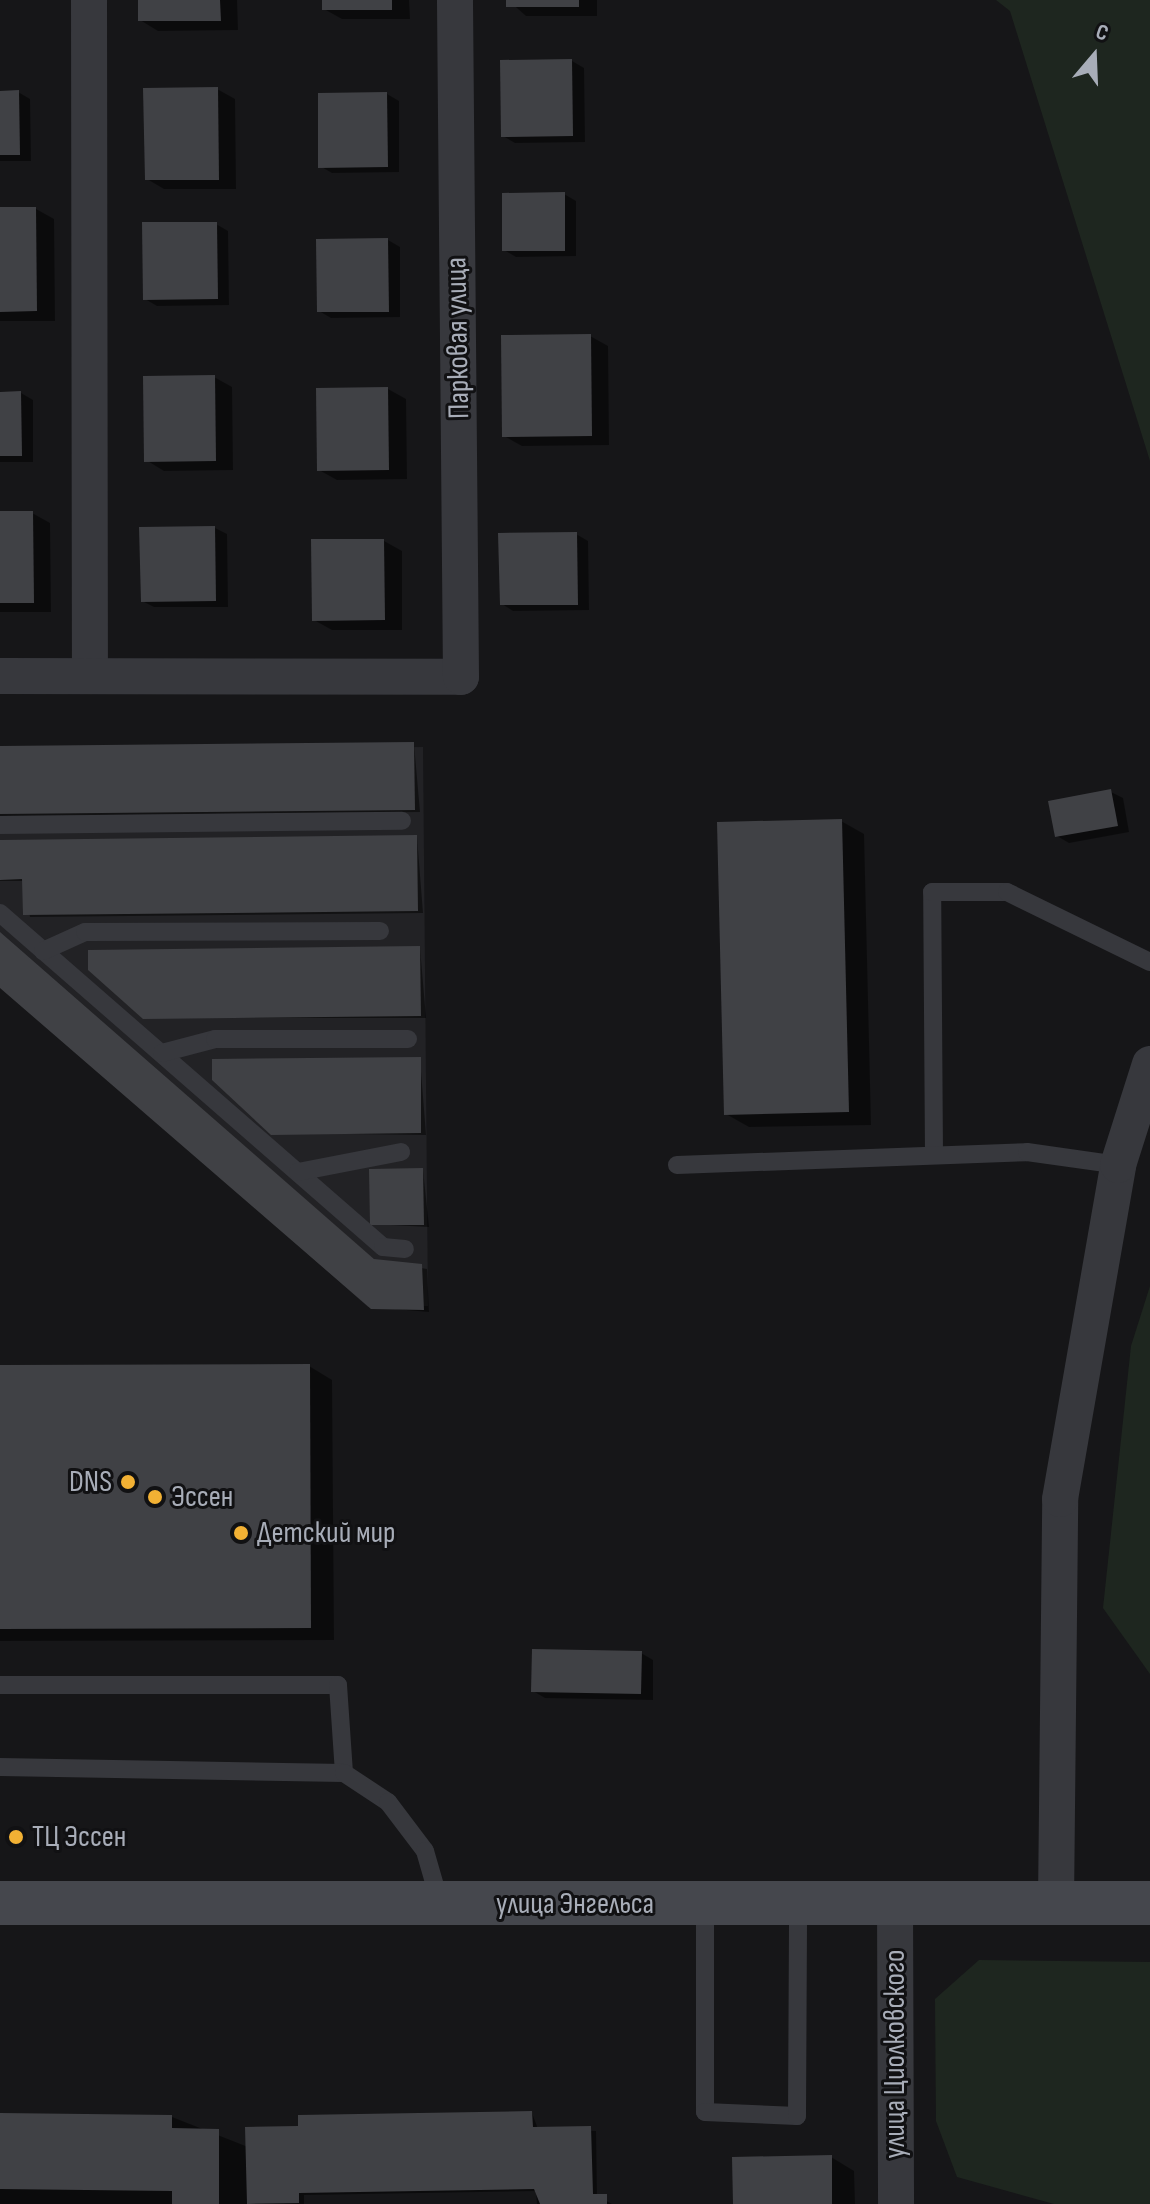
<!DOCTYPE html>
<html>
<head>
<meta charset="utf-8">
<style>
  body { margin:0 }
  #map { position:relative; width:1150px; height:2204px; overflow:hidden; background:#161618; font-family:"Sofia Sans Condensed",sans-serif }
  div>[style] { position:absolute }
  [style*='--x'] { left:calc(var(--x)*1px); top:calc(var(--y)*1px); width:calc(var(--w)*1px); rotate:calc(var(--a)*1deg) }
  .built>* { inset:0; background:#222225 }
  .green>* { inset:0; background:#1e261f }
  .shadow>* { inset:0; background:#0007 }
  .building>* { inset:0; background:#404145 }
  .lane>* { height:18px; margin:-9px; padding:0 9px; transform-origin:9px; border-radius:9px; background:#37383d }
  .street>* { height:36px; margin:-18px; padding:0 18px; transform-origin:18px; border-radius:18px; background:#37383d }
  .secondary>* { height:44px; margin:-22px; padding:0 22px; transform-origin:22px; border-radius:22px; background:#45474d }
  .dots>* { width:22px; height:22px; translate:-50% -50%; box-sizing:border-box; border:4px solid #111113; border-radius:50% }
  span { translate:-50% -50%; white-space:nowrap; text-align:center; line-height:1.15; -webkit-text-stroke:6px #111113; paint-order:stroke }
  .street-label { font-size:30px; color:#a8adb8 }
  .poi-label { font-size:30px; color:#a8adb8 }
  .right { translate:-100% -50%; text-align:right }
  .left { translate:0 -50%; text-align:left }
  .north { position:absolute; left:1054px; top:16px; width:80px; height:80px; -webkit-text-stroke:6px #111113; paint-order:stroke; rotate:19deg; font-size:22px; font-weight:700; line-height:32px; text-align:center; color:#a8adb8 }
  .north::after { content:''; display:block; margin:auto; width:28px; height:36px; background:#a8adb8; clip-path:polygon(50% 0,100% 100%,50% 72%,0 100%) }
</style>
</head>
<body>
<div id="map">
  <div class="built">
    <div style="clip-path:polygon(423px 747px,428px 1306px,368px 1307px,0 982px,0 750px)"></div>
  </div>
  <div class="green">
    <div style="clip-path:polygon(996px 0,1150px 0,1150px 461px,1010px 11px)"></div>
    <div style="clip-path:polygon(1150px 1286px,1150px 1674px,1103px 1608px,1131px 1346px)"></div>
    <div style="clip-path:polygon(979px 1960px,1150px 1962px,1150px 2204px,1054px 2204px,957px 2177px,936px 2121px,935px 1999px)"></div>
  </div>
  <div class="shadow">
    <div style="clip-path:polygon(140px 0,237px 0,238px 30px,158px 31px,140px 20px)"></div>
    <div style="clip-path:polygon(324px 0,409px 0,410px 19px,342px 19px,324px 9px)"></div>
    <div style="clip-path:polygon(508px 0,597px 0,597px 16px,526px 16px)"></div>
    <div style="clip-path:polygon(572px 61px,584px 68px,585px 142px,515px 143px,503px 136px)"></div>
    <div style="clip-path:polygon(217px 89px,235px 99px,236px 189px,164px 189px,147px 179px)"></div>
    <div style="clip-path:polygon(18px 92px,30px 99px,31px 161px,0 161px,0 93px)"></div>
    <div style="clip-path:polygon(387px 94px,399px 101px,399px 172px,332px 173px,320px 166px)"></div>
    <div style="clip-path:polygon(564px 194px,576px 201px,576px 256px,516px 257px,504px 250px)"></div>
    <div style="clip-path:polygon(0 209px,36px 209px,54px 219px,55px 321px,0 321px)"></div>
    <div style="clip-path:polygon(216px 224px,228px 231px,229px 305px,157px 306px,145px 299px)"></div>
    <div style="clip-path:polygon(388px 240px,400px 247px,400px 317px,331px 318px,319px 311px)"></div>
    <div style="clip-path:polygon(590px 336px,608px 346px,609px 445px,522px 446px,504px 436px)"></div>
    <div style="clip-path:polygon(214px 377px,232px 387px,233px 470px,164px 471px,146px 460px)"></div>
    <div style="clip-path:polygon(388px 389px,406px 399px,407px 479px,337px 480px,319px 470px)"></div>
    <div style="clip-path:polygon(21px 393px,33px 400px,33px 462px,0 462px,0 394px)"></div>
    <div style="clip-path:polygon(0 513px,32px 513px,50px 523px,51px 612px,0 612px)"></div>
    <div style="clip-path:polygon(215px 528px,227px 534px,228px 607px,154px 607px,142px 601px)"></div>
    <div style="clip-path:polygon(576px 534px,588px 541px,589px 610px,513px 611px,502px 604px)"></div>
    <div style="clip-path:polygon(384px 541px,402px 551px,402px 630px,332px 630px,314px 620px)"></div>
    <div style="clip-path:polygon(414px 744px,420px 812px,0 816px,0 748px)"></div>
    <div style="clip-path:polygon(1111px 792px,1123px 798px,1129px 832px,1069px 843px,1057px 836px)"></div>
    <div style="clip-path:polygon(841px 821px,864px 834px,871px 1125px,749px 1127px,726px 1114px)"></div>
    <div style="clip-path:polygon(417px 837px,423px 913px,30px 917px,24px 881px,0 881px,0 842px)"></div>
    <div style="clip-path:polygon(0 933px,376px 1261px,427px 1269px,429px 1312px,372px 1307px,0 985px)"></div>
    <div style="clip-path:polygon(420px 948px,426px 1018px,144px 1018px)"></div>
    <div style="clip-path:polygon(420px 1059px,426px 1135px,272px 1133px)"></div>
    <div style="clip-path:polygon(423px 1170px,429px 1227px,372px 1224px)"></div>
    <div style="clip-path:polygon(309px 1366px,332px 1380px,334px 1640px,0 1641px,0 1367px)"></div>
    <div style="clip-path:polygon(641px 1653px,653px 1660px,653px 1700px,545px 1698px,533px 1691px)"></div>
    <div style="clip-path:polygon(532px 2113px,538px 2129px,596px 2131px,597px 2196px,612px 2204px,537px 2204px,536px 2191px,304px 2195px,304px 2204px,0 2204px,0 2115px,172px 2117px,248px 2147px,300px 2128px)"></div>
    <div style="clip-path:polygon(831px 2157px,854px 2171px,855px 2204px,735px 2204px)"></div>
  </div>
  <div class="building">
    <div style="clip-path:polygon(138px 0,220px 0,221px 21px,138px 21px)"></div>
    <div style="clip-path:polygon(322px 0,392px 0,392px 10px,322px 10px)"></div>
    <div style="clip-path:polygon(506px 0,579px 0,579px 7px,506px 7px)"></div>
    <div style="clip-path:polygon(572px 59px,573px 136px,501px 137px,500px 60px)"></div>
    <div style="clip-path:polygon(218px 87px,219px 180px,145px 180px,143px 88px)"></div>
    <div style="clip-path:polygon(19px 90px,20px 155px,0 155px,0 91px)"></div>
    <div style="clip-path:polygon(387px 92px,388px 167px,318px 168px,318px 93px)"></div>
    <div style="clip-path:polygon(565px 192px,565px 251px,502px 251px,502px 193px)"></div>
    <div style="clip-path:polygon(0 207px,36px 207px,37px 311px,0 312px)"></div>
    <div style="clip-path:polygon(142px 222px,217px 222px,218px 299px,143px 300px)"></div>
    <div style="clip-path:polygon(388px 238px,389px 312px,317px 312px,316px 239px)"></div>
    <div style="clip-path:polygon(591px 334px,592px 436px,502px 437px,501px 335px)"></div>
    <div style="clip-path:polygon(215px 375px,216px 461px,144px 462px,143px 376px)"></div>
    <div style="clip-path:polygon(388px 387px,389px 470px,317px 471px,316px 388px)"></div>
    <div style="clip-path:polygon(21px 391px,22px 456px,0 456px,0 392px)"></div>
    <div style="clip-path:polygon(0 511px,33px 511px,34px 603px,0 603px)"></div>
    <div style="clip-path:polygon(215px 526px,216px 601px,141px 602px,139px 527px)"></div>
    <div style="clip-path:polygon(577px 532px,578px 605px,500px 605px,498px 533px)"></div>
    <div style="clip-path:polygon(311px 539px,384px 539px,385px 620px,312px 621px)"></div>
    <div style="clip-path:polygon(414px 742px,415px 810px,0 814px,0 746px)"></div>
    <div style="clip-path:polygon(1111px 789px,1118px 826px,1055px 837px,1048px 801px)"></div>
    <div style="clip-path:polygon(842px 819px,849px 1112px,724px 1115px,717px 822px)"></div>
    <div style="clip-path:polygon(417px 835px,418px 911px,23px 915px,22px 879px,0 880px,0 840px)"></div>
    <div style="clip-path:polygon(0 932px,374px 1259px,422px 1264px,424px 1310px,371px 1309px,0 988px)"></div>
    <div style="clip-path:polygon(420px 946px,421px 1016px,143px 1019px,88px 970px,88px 950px)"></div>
    <div style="clip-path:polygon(421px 1057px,421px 1133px,271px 1135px,212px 1080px,212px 1059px)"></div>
    <div style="clip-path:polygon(423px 1168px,424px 1225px,370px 1225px,369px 1169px)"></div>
    <div style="clip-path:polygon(310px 1364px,311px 1628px,0 1629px,0 1365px)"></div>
    <div style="clip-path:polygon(532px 1649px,642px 1651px,641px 1694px,531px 1692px)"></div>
    <div style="clip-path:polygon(532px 2111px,533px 2127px,591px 2126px,593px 2194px,607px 2194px,607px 2204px,540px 2204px,534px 2189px,299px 2193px,299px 2203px,247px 2204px,245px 2127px,298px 2126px,298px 2115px)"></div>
    <div style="clip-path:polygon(0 2113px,172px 2115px,172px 2128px,219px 2129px,219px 2204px,172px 2204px,172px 2191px,0 2189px)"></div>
    <div style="clip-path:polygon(832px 2155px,832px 2204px,733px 2204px,732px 2157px)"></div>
  </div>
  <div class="lane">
    <div style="--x:0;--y:825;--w:402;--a:-0.6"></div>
    <div style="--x:0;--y:913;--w:508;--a:41.09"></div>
    <div style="--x:383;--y:1247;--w:22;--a:5"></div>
    <div style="--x:43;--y:951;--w:46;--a:-24.3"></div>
    <div style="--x:85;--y:932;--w:295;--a:-0.2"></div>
    <div style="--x:162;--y:1053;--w:55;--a:-14.8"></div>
    <div style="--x:215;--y:1039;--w:193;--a:0"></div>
    <div style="--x:934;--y:1155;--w:263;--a:-90.4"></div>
    <div style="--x:932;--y:892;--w:75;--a:0"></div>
    <div style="--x:1007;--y:892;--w:159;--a:26.1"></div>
    <div style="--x:677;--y:1165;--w:350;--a:-2.1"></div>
    <div style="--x:1027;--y:1152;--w:92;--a:8.1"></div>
    <div style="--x:298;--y:1172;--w:105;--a:-11"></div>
    <div style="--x:0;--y:1685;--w:338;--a:0"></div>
    <div style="--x:338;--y:1685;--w:88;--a:86.1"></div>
    <div style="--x:0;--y:1767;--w:344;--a:1"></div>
    <div style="--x:344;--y:1773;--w:53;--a:33.4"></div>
    <div style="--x:388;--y:1802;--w:61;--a:52.9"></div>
    <div style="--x:425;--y:1851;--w:54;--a:73.9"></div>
    <div style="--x:705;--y:1904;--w:208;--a:90"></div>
    <div style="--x:705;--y:2112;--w:92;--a:2.5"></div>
    <div style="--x:797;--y:2116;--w:212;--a:-89.7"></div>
  </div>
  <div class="street">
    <div style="--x:89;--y:0;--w:676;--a:89.92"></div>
    <div style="--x:0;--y:676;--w:461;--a:0.1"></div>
    <div style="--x:461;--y:677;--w:677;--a:-90.51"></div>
    <div style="--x:1056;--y:1903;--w:404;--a:-89.4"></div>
    <div style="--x:1060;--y:1499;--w:339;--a:-80.1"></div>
    <div style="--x:1118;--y:1165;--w:106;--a:-72.4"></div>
    <div style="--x:895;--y:1904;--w:300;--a:89.8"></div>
  </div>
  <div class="secondary">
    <div style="--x:0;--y:1903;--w:1150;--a:0"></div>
  </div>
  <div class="dots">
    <div style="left:128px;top:1482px;background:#f2b134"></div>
    <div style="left:155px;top:1497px;background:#f2b134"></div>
    <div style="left:241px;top:1533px;background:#f2b134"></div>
    <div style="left:16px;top:1837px;background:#f2b134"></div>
  </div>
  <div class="street-label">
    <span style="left:458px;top:338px;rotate:-91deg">Парковая улица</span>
    <span style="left:575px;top:1904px">улица Энгельса</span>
    <span style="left:895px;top:2054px;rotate:-90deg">улица Циолковского</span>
  </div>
  <div class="poi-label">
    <span class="right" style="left:112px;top:1482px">DNS</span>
    <span class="left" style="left:171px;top:1497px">Эссен</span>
    <span class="left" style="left:257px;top:1533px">Детский мир</span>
    <span class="left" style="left:32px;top:1837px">ТЦ Эссен</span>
  </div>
  <div class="north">С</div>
</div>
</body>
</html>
